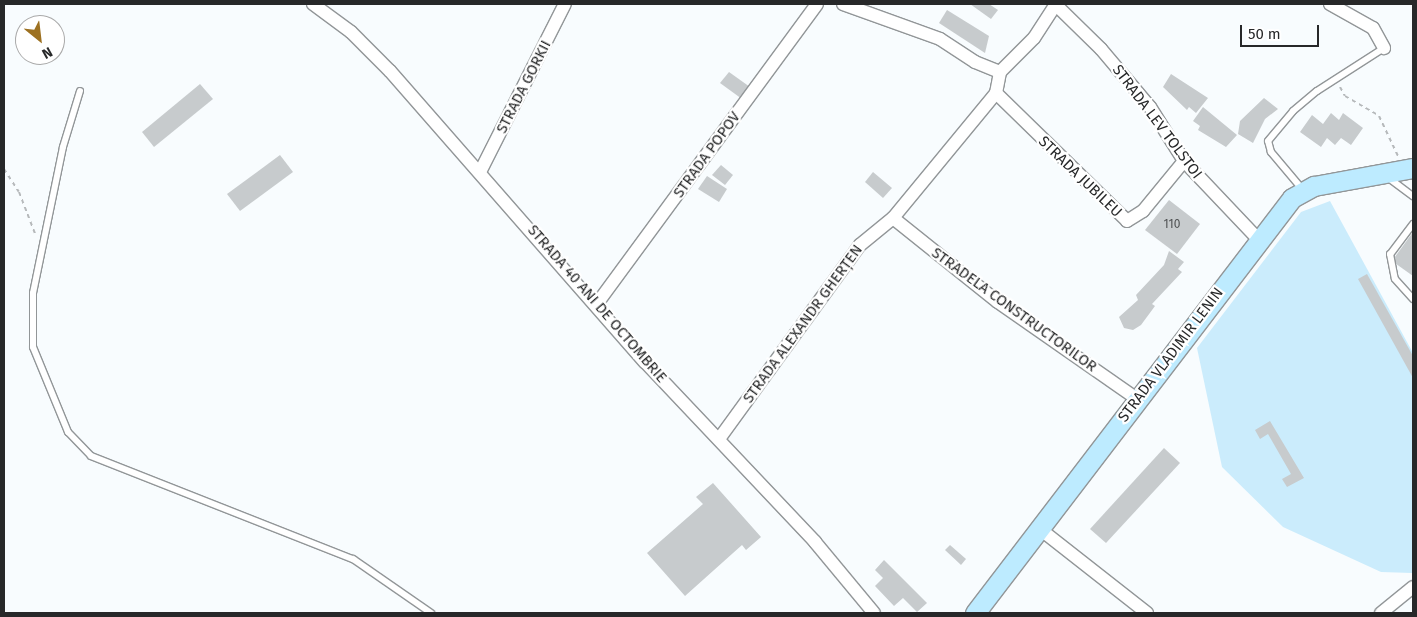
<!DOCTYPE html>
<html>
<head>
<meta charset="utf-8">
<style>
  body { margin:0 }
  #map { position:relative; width:1417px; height:617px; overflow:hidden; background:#f8fcfe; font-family:"Fira Sans",sans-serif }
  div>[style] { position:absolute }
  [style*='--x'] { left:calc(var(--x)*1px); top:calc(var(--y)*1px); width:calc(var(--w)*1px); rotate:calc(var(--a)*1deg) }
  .green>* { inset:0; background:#cbecfc }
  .building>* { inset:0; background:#c7cbcd }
  .path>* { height:2px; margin-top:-1px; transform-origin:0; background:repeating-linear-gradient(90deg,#b6b9bb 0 4px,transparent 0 8px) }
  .roads { filter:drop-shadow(1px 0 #929698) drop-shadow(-1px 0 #929698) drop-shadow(0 1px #929698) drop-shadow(0 -1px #929698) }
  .lane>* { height:6px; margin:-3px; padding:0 3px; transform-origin:3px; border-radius:3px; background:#fff }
  .street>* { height:12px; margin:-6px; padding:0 6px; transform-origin:6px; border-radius:6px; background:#fff }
  .primary>* { height:19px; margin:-9.5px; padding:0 9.5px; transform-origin:9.5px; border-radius:9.5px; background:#bdebff }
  span { translate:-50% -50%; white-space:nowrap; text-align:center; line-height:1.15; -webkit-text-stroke:4.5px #fff; paint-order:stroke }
  .number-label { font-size:12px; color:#4f5152 }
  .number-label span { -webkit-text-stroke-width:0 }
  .street-label { font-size:15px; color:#272829 }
  .frame { position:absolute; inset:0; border:5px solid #272829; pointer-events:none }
  .north { position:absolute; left:15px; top:15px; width:50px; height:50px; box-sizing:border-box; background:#fff; border:1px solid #a9a9a9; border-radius:50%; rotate:151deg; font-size:14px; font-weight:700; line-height:20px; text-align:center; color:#272829 }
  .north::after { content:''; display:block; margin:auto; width:18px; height:22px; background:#9d7121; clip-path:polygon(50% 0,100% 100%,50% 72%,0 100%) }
  .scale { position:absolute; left:1240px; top:25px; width:79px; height:22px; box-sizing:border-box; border:2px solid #272829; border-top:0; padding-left:6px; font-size:15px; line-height:18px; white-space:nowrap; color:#272829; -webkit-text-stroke:4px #fff; paint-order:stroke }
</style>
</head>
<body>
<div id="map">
  <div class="green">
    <div style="clip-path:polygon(1330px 201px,1413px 353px,1412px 573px,1381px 572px,1283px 527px,1222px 467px,1197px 348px,1301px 212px)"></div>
  </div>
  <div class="building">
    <div style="clip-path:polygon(970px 4px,989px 4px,998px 10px,991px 19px)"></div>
    <div style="clip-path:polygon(947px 10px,989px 36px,985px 53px,939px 23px)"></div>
    <div style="clip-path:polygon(729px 72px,750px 87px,742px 99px,720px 83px)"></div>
    <div style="clip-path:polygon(1171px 74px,1208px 98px,1196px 113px,1189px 107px,1187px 110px,1163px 87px)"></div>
    <div style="clip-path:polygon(200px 84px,213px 99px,154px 147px,142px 132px)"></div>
    <div style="clip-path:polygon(1264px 98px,1278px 109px,1265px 119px,1253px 143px,1238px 134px,1240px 121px)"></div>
    <div style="clip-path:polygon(1203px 107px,1237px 135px,1226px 147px,1198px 130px,1200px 126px,1193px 121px)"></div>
    <div style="clip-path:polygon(1331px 113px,1339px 120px,1343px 113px,1363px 128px,1351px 145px,1341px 138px,1335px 145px,1327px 138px,1321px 147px,1300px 132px,1312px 115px,1323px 124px)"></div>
    <div style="clip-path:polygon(280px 155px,293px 172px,240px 211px,227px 194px)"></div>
    <div style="clip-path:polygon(721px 165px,733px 175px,725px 185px,712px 175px)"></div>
    <div style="clip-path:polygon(873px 172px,892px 188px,883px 198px,865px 182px)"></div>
    <div style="clip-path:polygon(707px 176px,727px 189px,719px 202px,698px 189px)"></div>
    <div style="clip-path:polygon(1169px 200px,1200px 224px,1177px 254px,1145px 230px)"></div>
    <div style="clip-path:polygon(1413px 232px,1413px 276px,1392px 261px)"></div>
    <div style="clip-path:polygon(1169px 251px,1184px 262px,1178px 269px,1182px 272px,1152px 304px,1155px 306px,1141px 325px,1133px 330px,1124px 328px,1119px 317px,1138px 300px,1136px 295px,1164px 265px)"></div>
    <div style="clip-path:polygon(1367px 274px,1413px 356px,1413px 378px,1358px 279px)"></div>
    <div style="clip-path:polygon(1270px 421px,1304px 478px,1287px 487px,1282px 479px,1291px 474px,1268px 434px,1260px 439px,1255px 430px)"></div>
    <div style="clip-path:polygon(1164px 448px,1180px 463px,1106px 543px,1090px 529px)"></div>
    <div style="clip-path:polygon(713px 483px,761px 537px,746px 550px,742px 545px,685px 596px,647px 553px,703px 504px,696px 497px)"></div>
    <div style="clip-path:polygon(950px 545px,966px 559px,961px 565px,945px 550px)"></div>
    <div style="clip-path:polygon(884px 560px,927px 603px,917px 612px,903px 598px,894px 606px,875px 586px,883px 578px,875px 570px)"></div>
  </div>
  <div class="path">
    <div style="--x:1340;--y:87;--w:10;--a:61"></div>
    <div style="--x:1345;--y:96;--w:39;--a:30"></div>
    <div style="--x:1379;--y:116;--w:44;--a:64.6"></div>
    <div style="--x:4;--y:169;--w:27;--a:57"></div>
    <div style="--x:19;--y:192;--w:47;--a:68.9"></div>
  </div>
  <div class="roads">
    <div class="lane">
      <div style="--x:80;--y:91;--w:59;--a:106.9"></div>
      <div style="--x:63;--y:147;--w:149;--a:101.6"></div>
      <div style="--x:33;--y:293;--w:54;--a:90"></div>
      <div style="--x:33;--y:347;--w:92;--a:67.6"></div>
      <div style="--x:68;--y:432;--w:33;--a:46"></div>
      <div style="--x:91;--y:456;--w:282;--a:21.5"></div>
      <div style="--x:353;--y:559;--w:95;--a:34.7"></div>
      <div style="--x:1386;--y:176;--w:34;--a:37"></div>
      <div style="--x:1303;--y:190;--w:50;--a:-130.1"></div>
      <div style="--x:1271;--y:152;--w:11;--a:-105"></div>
      <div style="--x:1268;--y:141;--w:39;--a:-50"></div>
      <div style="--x:1293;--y:111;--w:31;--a:-40"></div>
      <div style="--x:1317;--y:91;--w:80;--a:-32.7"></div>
      <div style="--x:1413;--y:224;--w:38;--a:127"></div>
      <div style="--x:1390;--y:254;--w:25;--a:79"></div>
      <div style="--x:1395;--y:279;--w:27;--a:48"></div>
    </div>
    <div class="street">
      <div style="--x:313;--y:4;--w:47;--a:36.4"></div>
      <div style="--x:351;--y:32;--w:55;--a:45"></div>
      <div style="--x:390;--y:71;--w:387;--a:48.8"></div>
      <div style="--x:645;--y:362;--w:248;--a:46.6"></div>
      <div style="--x:815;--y:542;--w:92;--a:50.3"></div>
      <div style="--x:843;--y:4;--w:103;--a:19.8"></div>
      <div style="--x:940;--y:39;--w:42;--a:33.3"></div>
      <div style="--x:975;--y:62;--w:27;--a:22"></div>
      <div style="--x:1330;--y:4;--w:49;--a:29.2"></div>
      <div style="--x:1373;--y:28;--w:23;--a:61"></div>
      <div style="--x:1056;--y:5;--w:63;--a:44.4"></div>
      <div style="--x:1101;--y:49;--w:76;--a:49.8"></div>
      <div style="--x:1150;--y:107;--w:64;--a:57.8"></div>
      <div style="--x:1184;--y:161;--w:108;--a:46.5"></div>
      <div style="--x:996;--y:93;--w:183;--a:44.3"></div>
      <div style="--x:1127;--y:221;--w:19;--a:-32"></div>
      <div style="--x:1143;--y:211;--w:65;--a:-50.6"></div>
      <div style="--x:481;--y:170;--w:186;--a:-63.2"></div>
      <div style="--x:893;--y:218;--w:134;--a:38.7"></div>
      <div style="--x:998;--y:302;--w:169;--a:34.9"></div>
      <div style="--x:596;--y:305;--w:373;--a:-53.7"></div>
      <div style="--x:719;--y:439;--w:240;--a:-54"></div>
      <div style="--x:860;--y:245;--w:43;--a:-39.3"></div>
      <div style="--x:893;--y:218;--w:162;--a:-50.5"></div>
      <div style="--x:996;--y:93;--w:21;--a:-79"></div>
      <div style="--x:1000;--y:72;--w:48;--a:-45"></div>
      <div style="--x:1034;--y:38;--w:40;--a:-57.1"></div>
      <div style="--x:1040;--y:529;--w:136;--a:38.1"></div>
      <div style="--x:1381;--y:613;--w:41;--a:-39.1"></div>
    </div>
    <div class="primary">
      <div style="--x:975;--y:613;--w:522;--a:-52.63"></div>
      <div style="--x:1292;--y:198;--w:25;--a:-29"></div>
      <div style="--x:1314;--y:186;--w:101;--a:-10.3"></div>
    </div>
  </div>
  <div class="number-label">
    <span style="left:1172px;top:225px">110</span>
  </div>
  <div class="street-label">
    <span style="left:524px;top:87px;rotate:-63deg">STRADA GORKII</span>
    <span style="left:1157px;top:122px;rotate:53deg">STRADA LEV TOLSTOI</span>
    <span style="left:707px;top:155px;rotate:-54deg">STRADA POPOV</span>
    <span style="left:1080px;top:177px;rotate:44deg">STRADA JUBILEU</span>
    <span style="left:597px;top:304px;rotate:49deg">STRADA 40 ANI DE OCTOMBRIE</span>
    <span style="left:1014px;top:310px;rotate:36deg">STRADELA CONSTRUCTORILOR</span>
    <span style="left:803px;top:324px;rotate:-54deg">STRADA ALEXANDR GHERȚEN</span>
    <span style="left:1171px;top:355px;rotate:-53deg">STRADA VLADIMIR LENIN</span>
  </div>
  <div class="frame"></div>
  <div class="north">N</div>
  <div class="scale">50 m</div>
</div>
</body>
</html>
